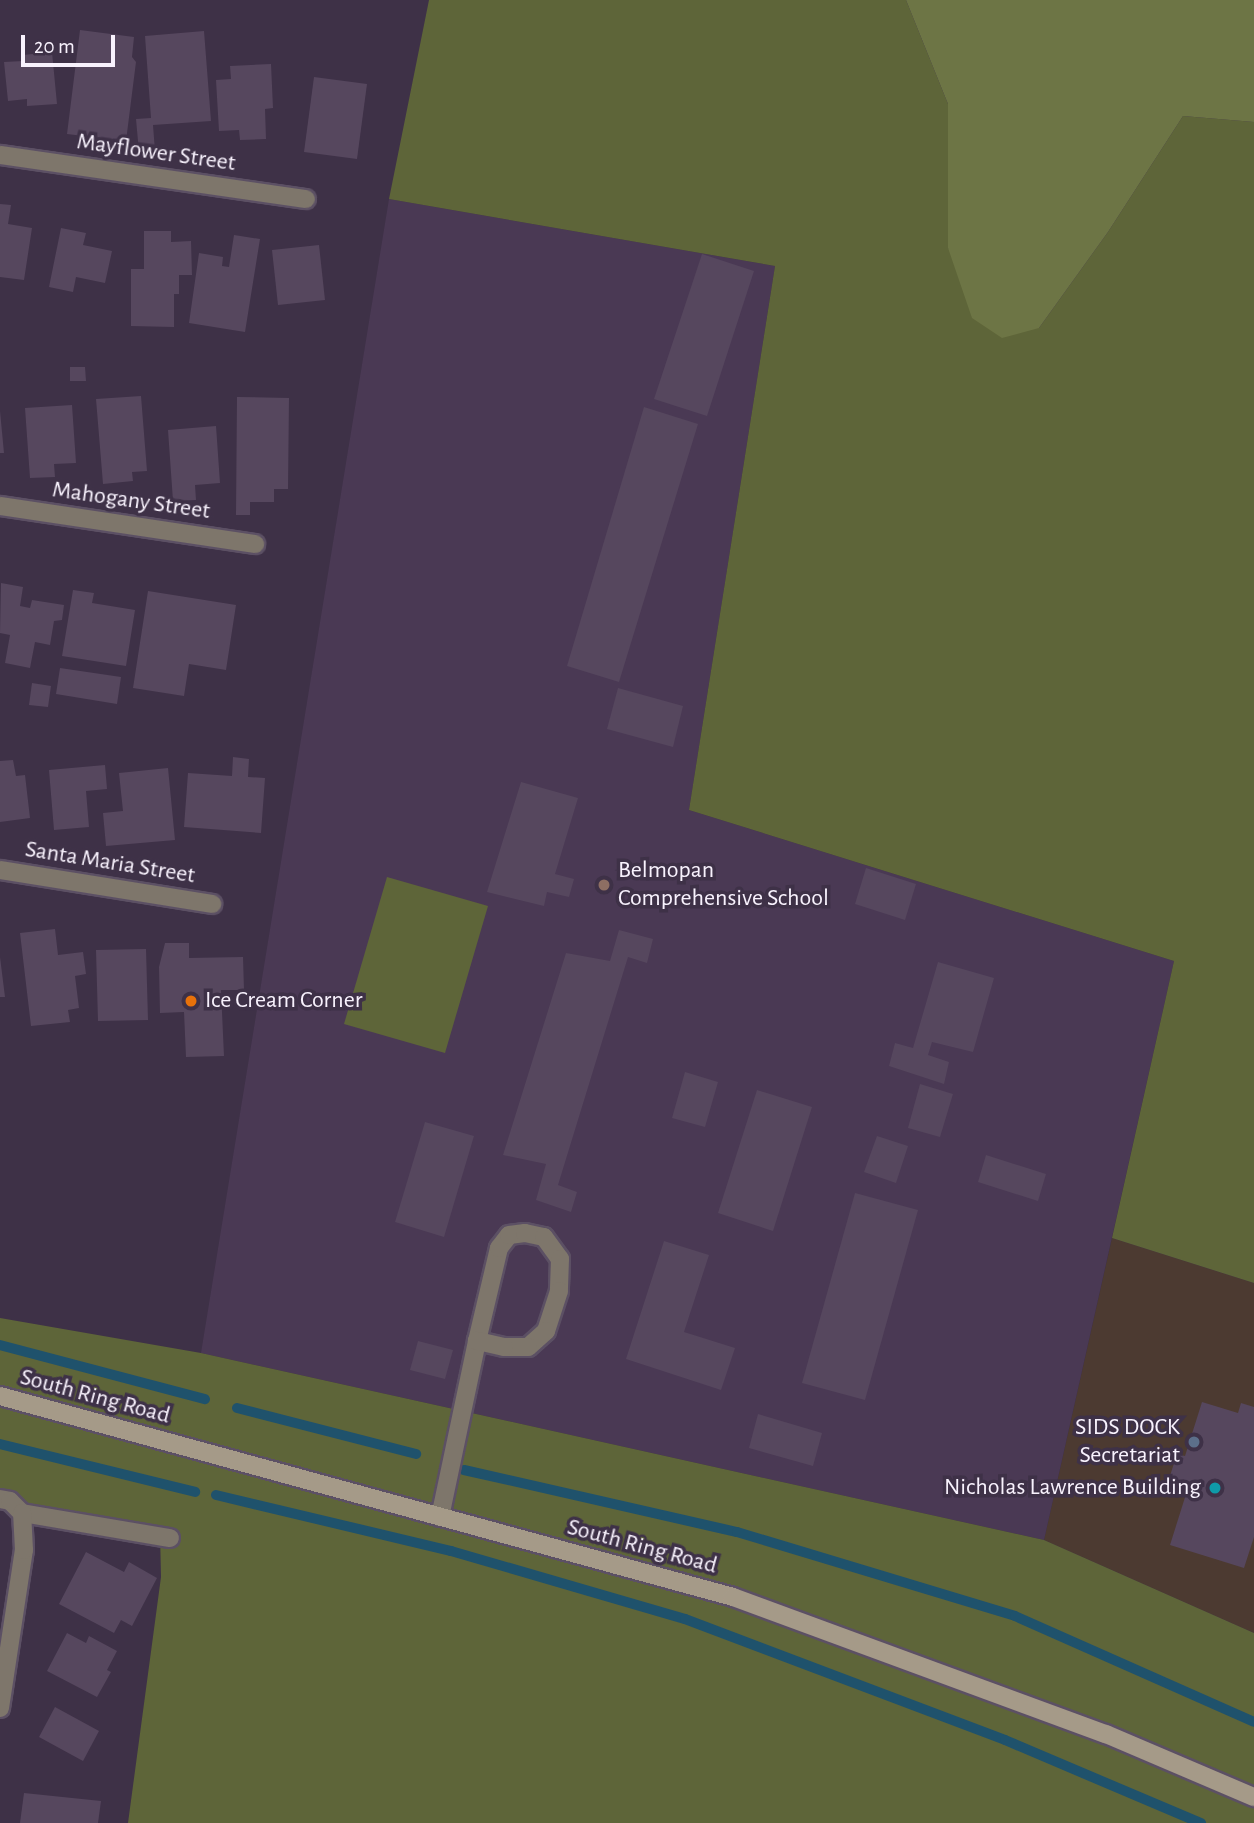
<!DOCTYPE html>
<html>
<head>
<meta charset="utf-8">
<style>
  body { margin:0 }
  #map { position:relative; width:1254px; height:1823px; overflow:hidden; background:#3e3147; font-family:"Alegreya Sans",sans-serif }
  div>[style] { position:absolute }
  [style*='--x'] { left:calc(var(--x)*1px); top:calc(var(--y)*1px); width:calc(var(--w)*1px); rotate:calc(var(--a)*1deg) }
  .commercial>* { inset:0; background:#4c3a31 }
  .built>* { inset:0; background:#4a3954 }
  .green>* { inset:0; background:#5e6539 }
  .forest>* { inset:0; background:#6d7545 }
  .stream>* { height:10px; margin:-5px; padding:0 5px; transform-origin:5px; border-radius:5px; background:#1f526c }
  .building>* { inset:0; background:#56475e }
  .roads { filter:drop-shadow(2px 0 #5c5064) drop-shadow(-2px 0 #5c5064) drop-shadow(0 2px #5c5064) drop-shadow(0 -2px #5c5064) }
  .lane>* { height:18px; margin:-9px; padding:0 9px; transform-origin:9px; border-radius:9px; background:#7e766b }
  .street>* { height:18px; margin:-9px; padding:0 9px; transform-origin:9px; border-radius:9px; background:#7e766b }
  .secondary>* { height:18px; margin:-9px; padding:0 9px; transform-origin:9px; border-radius:9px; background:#a59a88 }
  .dots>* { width:19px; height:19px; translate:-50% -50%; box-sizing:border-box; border:4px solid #3e3147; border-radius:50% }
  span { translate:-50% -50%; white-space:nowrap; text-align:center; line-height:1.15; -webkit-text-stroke:7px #3e3147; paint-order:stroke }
  .street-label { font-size:24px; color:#f8f2fd }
  .poi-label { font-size:24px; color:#f8f2fd }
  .left { translate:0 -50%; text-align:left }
  .right { translate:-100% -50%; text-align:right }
  .scale { position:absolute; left:21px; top:35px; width:94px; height:32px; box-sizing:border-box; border:4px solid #f8f2fd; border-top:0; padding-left:9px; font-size:21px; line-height:24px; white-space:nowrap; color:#f8f2fd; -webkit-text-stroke:5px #3e3147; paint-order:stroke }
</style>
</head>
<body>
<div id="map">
  <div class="commercial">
    <div style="clip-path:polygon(1112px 1238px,1254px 1283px,1254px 1633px,1044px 1540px)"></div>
  </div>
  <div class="built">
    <div style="clip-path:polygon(389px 199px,775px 266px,689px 810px,1174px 961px,1044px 1540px,201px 1353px)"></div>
  </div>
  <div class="green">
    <div style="clip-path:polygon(429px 0,906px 0,948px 104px,948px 248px,1039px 328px,1108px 232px,1183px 116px,1254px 122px,1254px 1283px,1112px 1238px,1174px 961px,689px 810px,775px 266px,389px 199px)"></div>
    <div style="clip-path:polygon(387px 877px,488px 906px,445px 1053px,344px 1024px)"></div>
    <div style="clip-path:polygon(0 1318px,201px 1353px,1044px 1540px,1254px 1633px,1254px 1823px,128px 1823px,161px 1577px,160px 1532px,0 1505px)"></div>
  </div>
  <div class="forest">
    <div style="clip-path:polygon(906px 0,1254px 0,1254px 122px,1183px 116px,1108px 232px,1039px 328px,1002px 338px,972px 318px,948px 248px,948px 104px)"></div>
  </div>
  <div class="stream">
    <div style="--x:0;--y:1345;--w:212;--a:14.8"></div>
    <div style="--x:237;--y:1408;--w:185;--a:14.4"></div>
    <div style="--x:0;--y:1444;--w:201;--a:13.8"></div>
    <div style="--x:464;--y:1470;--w:280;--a:12.8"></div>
    <div style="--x:737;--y:1532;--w:290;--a:16.8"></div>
    <div style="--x:1015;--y:1616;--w:261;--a:23.9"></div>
    <div style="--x:216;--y:1495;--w:242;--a:13.4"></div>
    <div style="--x:451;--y:1551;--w:244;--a:16.2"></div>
    <div style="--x:685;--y:1619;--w:342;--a:20.7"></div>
    <div style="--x:1005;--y:1740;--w:213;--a:23"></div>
  </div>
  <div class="building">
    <div style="clip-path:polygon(80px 30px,134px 37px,132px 57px,136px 62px,126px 141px,67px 134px)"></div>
    <div style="clip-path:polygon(204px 31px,211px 121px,153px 125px,155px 151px,139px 152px,136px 119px,151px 118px,145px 36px)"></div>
    <div style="clip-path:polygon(52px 52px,57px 104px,27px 106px,27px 99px,8px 101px,4px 62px,23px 61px,23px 55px)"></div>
    <div style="clip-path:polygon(271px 64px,273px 108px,265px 109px,266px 139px,240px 140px,239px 130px,219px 131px,216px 80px,231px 79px,230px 66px)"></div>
    <div style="clip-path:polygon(314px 77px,367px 84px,357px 159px,304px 152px)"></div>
    <div style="clip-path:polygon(0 204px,11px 205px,8px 224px,32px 228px,24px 280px,0 277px)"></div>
    <div style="clip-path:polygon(61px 228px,86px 233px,83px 245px,112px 251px,105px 283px,76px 277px,73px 292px,49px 287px)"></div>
    <div style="clip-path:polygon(144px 231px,171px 231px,171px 242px,191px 241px,192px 275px,179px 275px,179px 294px,174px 294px,174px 327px,131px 326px,131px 269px,144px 269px)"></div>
    <div style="clip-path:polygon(234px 235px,260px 239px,245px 332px,189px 323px,199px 253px,223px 257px,222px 266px,229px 267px)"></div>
    <div style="clip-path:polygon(319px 245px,325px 300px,278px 305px,272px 250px)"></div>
    <div style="clip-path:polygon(702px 254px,754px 271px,707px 416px,654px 399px)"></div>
    <div style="clip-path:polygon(70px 367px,85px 367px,86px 381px,70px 381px)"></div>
    <div style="clip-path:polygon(141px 396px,147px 471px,132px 472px,133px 481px,103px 484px,96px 399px)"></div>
    <div style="clip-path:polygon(237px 397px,289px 398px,288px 489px,274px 489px,274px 502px,250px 502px,250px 515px,236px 515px)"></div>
    <div style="clip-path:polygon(72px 405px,76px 463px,54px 464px,55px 477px,30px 478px,25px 408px)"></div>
    <div style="clip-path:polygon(644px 407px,698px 424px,619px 682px,567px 666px)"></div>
    <div style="clip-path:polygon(0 411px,4px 453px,0 453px)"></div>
    <div style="clip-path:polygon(216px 426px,220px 483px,195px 485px,196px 500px,173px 501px,168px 430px)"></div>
    <div style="clip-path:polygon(1px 583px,23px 587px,20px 606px,30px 608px,32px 600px,64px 605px,62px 620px,54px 621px,50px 645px,35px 642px,30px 668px,5px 663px,10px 635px,0 633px)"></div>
    <div style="clip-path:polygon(73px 590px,94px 593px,92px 603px,135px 610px,126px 666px,62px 656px)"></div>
    <div style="clip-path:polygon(148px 591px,236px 605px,226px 670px,189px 664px,184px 696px,133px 688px)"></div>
    <div style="clip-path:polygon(60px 668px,121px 677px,117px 704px,56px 694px)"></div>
    <div style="clip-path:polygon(32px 683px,51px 686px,48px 707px,29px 705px)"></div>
    <div style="clip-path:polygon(618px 688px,683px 706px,673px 747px,607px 729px)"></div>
    <div style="clip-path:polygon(233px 757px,249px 759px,248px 777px,265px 778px,261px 833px,184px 827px,188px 773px,232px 776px)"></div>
    <div style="clip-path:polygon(13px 760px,16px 776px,25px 775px,30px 818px,0 822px,0 761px)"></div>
    <div style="clip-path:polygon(105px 765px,107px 789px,86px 791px,89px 827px,54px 830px,49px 770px)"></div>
    <div style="clip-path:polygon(168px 768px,175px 840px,106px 846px,103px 813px,123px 811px,119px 773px)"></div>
    <div style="clip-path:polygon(521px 782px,578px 798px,555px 874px,574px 879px,569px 897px,547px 892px,544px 906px,487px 892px)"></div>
    <div style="clip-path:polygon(866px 868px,916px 884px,905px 920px,855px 904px)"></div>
    <div style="clip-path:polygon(55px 929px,58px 955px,83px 952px,86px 974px,75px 976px,79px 1008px,68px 1010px,70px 1022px,31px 1026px,20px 933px)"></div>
    <div style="clip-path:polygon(619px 930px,653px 939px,647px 963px,628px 957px,558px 1185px,577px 1192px,571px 1212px,536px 1200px,546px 1164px,503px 1155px,566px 953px,610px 961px)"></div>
    <div style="clip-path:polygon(165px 943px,189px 943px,189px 958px,243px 957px,244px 990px,221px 990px,224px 1056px,186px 1057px,184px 1012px,160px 1013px,159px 967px)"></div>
    <div style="clip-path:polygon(146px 949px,148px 1020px,98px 1021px,96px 950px)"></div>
    <div style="clip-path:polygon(0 957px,5px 997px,0 997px)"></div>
    <div style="clip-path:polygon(938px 962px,994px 978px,973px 1052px,932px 1042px,928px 1055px,949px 1062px,944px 1084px,889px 1066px,895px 1043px,913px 1048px)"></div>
    <div style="clip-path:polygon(685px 1072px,718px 1082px,705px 1127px,672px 1118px)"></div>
    <div style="clip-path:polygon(920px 1084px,953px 1094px,940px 1137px,908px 1128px)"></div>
    <div style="clip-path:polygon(757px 1090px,812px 1107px,773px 1231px,718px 1213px)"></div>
    <div style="clip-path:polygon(425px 1122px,474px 1136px,444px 1237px,395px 1222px)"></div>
    <div style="clip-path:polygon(877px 1136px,908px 1146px,896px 1183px,864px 1172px)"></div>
    <div style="clip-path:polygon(986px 1155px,1046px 1174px,1038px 1201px,978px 1182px)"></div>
    <div style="clip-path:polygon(855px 1193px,918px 1210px,865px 1400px,802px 1383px)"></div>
    <div style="clip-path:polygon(664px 1241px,709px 1255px,684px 1332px,735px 1348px,721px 1390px,626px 1359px)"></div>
    <div style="clip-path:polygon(418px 1341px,453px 1350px,445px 1379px,410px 1370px)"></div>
    <div style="clip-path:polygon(1202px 1402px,1238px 1413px,1241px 1403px,1254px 1407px,1254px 1537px,1244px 1568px,1170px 1545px,1187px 1491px,1167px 1485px,1177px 1454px,1185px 1456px)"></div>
    <div style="clip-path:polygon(758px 1414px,822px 1433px,813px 1466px,749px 1448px)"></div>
    <div style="clip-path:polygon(86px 1552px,124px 1572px,129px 1562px,157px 1578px,132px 1626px,121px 1620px,114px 1633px,59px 1604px)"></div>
    <div style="clip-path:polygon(67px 1633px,86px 1643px,89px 1636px,117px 1651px,107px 1670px,111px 1672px,97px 1697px,47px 1671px)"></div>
    <div style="clip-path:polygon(55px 1707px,99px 1731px,83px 1761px,39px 1737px)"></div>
    <div style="clip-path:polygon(24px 1793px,101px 1801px,98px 1823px,20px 1823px)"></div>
  </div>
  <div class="roads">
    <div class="lane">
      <div style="--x:440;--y:1517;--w:180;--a:-78.1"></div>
      <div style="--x:477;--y:1341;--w:96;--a:-76.7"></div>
      <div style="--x:499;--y:1248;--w:16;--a:-52"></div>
      <div style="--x:509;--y:1235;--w:16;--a:-7"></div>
      <div style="--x:525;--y:1233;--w:19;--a:12"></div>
      <div style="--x:544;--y:1237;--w:27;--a:54"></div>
      <div style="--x:560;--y:1259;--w:32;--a:92"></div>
      <div style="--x:559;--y:1291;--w:42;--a:108"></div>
      <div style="--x:546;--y:1331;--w:24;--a:138"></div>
      <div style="--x:528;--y:1347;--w:24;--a:180"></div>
      <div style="--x:504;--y:1347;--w:28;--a:-167"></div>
    </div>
    <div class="street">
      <div style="--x:0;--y:155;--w:309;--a:8.2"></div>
      <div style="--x:0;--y:506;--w:258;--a:8.5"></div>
      <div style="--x:0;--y:870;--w:215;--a:9.1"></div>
      <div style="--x:0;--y:1499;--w:10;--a:11"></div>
      <div style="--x:10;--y:1501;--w:17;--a:45"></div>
      <div style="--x:22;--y:1513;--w:150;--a:9.6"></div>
      <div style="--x:0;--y:1708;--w:160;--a:-81.4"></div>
      <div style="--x:24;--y:1550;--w:37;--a:-93"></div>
    </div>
    <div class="secondary">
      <div style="--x:0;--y:1396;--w:760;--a:15.33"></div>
      <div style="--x:733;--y:1597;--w:397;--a:20.2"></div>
      <div style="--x:1106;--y:1734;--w:161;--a:23.1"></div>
    </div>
  </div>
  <div class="dots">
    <div style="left:604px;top:885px;background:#8d6e63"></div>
    <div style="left:191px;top:1001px;background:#e8710a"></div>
    <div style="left:1194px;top:1442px;background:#5c6f8a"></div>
    <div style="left:1215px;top:1488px;background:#0f9aa8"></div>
  </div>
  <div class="street-label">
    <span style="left:156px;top:153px;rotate:8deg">Mayflower Street</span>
    <span style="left:131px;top:501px;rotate:8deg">Mahogany Street</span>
    <span style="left:110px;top:863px;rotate:9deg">Santa Maria Street</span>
    <span style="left:95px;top:1397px;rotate:15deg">South Ring Road</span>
    <span style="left:642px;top:1547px;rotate:15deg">South Ring Road</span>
  </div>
  <div class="poi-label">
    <span class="left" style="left:618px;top:885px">Belmopan<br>Comprehensive School</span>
    <span class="left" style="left:205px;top:1001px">Ice Cream Corner</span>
    <span class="right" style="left:1180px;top:1442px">SIDS DOCK<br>Secretariat</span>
    <span class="right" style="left:1201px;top:1488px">Nicholas Lawrence Building</span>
  </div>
  <div class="scale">20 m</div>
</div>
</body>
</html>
